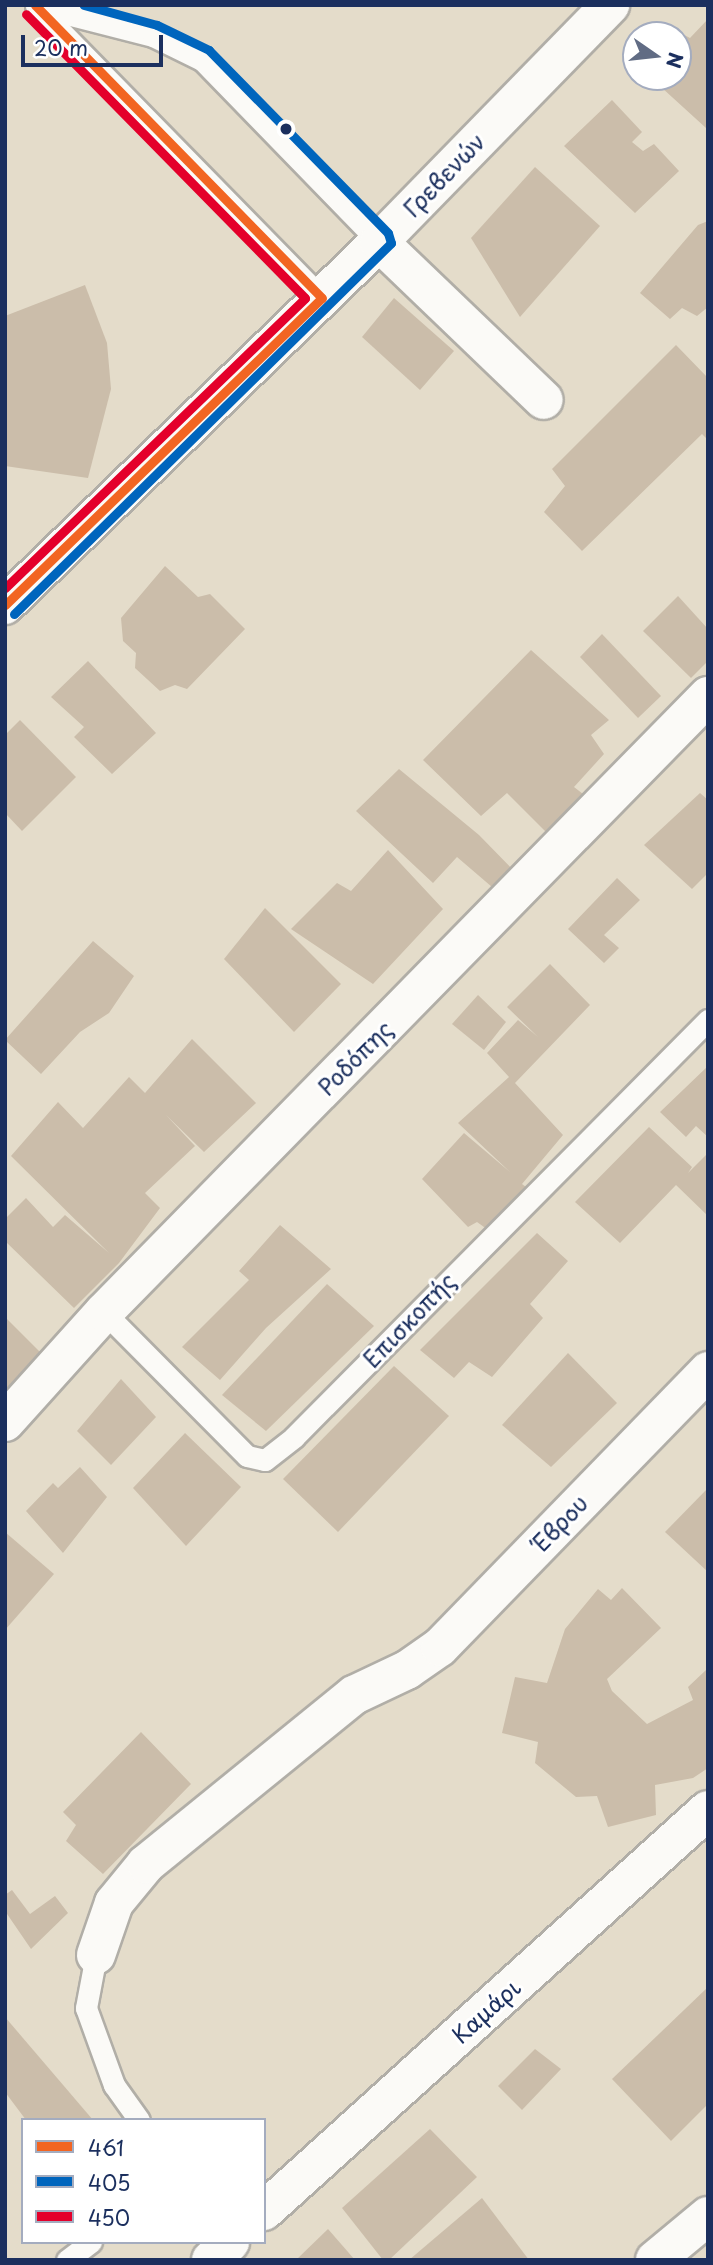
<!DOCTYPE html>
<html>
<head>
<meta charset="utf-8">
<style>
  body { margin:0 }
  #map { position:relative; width:713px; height:2265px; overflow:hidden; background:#e4dcca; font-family:"Playpen Sans",sans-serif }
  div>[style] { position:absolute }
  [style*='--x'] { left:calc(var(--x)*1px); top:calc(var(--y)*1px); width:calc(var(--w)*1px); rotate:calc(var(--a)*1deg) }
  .building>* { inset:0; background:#cbbdaa }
  .roads { filter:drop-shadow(2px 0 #b1aea7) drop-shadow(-2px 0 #b1aea7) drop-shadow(0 2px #b1aea7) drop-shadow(0 -2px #b1aea7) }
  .service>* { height:21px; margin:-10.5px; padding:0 10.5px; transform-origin:10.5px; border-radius:10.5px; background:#fbfaf7 }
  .minor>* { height:38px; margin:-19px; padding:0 19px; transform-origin:19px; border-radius:19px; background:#fbfaf7 }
  .bus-1>* { height:9px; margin:-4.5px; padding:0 4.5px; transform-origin:4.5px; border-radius:4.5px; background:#f26522 }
  .bus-2>* { height:9px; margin:-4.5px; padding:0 4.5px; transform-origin:4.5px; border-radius:4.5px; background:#0065bd }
  .bus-3>* { height:9px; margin:-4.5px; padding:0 4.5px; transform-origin:4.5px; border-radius:4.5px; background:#e4002b }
  .dots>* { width:19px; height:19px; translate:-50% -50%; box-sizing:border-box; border:4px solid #fff; border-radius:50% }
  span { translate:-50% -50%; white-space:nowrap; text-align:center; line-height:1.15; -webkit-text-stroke:6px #fff; paint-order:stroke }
  .street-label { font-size:23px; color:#1b2f5e }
  .frame { position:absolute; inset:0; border:7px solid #1b2f5e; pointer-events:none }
  .legend { position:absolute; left:21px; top:2118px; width:245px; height:126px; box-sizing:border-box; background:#fff; border:2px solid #a4acbf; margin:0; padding:9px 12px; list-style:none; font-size:21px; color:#1b2f5e }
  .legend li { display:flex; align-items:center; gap:14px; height:35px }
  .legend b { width:35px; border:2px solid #a4acbf }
  .north { position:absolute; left:622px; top:21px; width:70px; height:70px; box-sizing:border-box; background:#fff; border:2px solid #a4acbf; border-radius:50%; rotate:104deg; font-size:19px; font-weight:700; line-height:28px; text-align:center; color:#1b2f5e }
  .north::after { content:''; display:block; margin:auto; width:24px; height:32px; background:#616c84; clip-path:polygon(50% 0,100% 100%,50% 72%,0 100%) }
  .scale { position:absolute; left:21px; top:35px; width:142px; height:32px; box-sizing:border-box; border:4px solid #1b2f5e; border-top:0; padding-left:9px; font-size:21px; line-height:24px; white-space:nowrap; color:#1b2f5e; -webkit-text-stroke:5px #fff; paint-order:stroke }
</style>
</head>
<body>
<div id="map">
  <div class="building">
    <div style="clip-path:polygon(708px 19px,708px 126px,706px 128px,650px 77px,678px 77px,678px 35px,669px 35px,673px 29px,690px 38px)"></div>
    <div style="clip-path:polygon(612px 100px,642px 132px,632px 142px,643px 151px,654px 144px,679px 171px,635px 213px,564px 146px)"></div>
    <div style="clip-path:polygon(535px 167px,600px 226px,520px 317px,471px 238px)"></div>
    <div style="clip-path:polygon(708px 221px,708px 307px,697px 316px,682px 308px,670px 319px,640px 293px,698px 225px)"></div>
    <div style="clip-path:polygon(85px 285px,107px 343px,111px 389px,88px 478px,5px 466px,5px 316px)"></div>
    <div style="clip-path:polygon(394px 298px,454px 351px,420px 390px,362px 337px)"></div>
    <div style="clip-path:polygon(676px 345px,708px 378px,708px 440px,702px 434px,582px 551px,544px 512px,565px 486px,552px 469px)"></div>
    <div style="clip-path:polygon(165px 566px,198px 597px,210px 594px,245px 629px,187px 689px,175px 685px,160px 691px,135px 668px,136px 653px,123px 641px,121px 618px)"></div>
    <div style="clip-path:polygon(678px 596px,708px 629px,708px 661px,691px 678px,643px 631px)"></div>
    <div style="clip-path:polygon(602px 634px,661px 696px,638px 718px,580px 657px)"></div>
    <div style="clip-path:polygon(531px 650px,609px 720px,591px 735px,604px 754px,574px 787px,583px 794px,547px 833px,507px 793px,481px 816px,423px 760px)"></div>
    <div style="clip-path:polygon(88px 661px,156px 733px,112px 774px,74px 737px,84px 727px,51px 697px)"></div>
    <div style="clip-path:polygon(20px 720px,76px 777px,22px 831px,5px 813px,5px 735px)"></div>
    <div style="clip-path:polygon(399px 769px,479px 835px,517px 874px,499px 893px,457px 857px,433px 883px,356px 811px)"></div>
    <div style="clip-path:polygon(700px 793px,708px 800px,708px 873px,692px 889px,644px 845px)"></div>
    <div style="clip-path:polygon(388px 850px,443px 909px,373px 984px,291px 929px,337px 883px,351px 891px)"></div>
    <div style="clip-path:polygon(617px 878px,640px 900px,604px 935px,619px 948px,604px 963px,568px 929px)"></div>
    <div style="clip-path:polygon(265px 908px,341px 984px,294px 1032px,224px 959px)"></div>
    <div style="clip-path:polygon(93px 941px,134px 976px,109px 1013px,80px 1032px,41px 1074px,5px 1040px)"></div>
    <div style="clip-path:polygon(550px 964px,590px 1005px,515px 1083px,563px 1135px,522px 1184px,530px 1190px,491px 1232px,477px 1222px,468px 1227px,422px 1179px,464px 1133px,510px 1172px,458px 1123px,509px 1077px,487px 1053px,518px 1020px,538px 1037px,507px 1007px)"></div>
    <div style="clip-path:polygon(478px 995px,506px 1022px,484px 1050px,452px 1024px)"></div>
    <div style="clip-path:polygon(192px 1039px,256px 1103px,204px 1152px,166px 1115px,195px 1146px,145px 1193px,160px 1208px,119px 1263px,74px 1308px,5px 1241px,5px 1219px,26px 1198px,53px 1227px,65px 1215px,109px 1253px,11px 1156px,58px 1102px,83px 1128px,129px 1077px,145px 1093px)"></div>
    <div style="clip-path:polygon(708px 1066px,708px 1137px,696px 1126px,686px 1137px,660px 1112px)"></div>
    <div style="clip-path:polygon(649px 1127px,692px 1167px,688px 1173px,708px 1153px,708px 1216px,676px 1185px,620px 1243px,575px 1202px)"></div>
    <div style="clip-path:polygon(280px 1225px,331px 1269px,266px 1328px,220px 1380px,182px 1347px,249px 1280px,239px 1271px)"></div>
    <div style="clip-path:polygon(537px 1233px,568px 1261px,530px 1304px,543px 1318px,492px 1377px,469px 1362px,454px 1378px,420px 1350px)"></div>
    <div style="clip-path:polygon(327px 1284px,374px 1326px,266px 1431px,222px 1395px)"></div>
    <div style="clip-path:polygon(5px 1317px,45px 1357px,5px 1399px)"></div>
    <div style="clip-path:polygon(568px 1353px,617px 1403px,551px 1467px,502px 1425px)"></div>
    <div style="clip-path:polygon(394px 1366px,449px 1416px,338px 1532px,283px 1479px)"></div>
    <div style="clip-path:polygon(121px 1379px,156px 1417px,111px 1465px,77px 1431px)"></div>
    <div style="clip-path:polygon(185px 1433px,241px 1487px,186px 1546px,133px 1488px)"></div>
    <div style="clip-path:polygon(80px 1467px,107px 1497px,63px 1553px,26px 1511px,53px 1483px,58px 1488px)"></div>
    <div style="clip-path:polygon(708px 1488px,708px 1572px,665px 1532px)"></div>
    <div style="clip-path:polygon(5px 1532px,54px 1574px,5px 1630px)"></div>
    <div style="clip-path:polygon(622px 1588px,661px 1628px,607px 1679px,612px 1691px,647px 1724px,693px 1700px,688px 1687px,706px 1670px,708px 1768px,693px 1778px,655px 1785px,656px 1815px,608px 1827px,597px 1796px,576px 1797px,535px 1763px,538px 1742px,502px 1733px,515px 1677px,547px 1683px,565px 1629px,598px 1589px,611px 1600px)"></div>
    <div style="clip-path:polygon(141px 1732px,191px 1784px,103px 1874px,66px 1841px,76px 1825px,63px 1812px)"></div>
    <div style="clip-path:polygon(12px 1890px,30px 1914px,55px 1896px,68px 1913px,31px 1949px,5px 1911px,5px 1895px)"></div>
    <div style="clip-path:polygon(708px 1987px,708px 2104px,671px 2141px,612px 2079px)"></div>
    <div style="clip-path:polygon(5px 2017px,93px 2120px,26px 2120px,5px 2092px)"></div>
    <div style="clip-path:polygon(535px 2049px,561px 2069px,522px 2110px,498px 2086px)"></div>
    <div style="clip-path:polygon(430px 2129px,477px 2177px,389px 2260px,383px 2260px,342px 2208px)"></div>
    <div style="clip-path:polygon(482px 2198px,529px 2260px,409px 2260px)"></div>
    <div style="clip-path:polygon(328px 2229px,355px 2260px,296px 2260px)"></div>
  </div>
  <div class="roads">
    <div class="service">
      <div style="--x:36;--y:6;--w:121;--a:14.4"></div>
      <div style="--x:153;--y:36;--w:55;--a:26.1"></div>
      <div style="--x:202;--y:60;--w:254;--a:45.8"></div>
      <div style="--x:37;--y:7;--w:407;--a:45.6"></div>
      <div style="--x:104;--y:1312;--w:203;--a:45.2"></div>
      <div style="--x:247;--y:1456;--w:18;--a:13"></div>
      <div style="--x:265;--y:1460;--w:37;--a:-38"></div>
      <div style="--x:294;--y:1437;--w:588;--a:-45.21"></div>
      <div style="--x:96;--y:1955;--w:54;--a:100.7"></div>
      <div style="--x:86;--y:2008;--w:82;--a:70"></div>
      <div style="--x:114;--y:2085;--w:43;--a:54.5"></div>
      <div style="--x:67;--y:2260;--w:30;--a:-37"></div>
    </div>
    <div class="minor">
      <div style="--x:379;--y:242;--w:228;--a:43.8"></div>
      <div style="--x:5;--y:605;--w:521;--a:-44.14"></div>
      <div style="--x:379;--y:242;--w:331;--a:-45.7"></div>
      <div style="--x:5;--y:1422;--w:148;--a:-48"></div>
      <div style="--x:104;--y:1312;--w:863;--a:-45.56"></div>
      <div style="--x:96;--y:1955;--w:55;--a:-70.9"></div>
      <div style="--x:114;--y:1903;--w:50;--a:-50.6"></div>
      <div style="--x:146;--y:1864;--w:268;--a:-39.1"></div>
      <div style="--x:354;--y:1695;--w:59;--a:-25.3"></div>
      <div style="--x:407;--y:1670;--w:40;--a:-34.9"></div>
      <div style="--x:440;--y:1647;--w:385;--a:-45.8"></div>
      <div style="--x:264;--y:2211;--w:598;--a:-42.09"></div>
      <div style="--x:211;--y:2260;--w:26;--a:-43"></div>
      <div style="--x:655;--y:2260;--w:69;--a:-39.7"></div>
    </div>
  </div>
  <div class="bus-1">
    <div style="--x:35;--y:5;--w:410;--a:45.6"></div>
    <div style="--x:5;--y:605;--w:441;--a:-44.1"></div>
  </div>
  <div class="bus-2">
    <div style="--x:14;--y:614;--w:529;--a:-44.54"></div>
    <div style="--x:391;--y:243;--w:10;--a:-107"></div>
    <div style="--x:388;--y:233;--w:256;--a:-134.4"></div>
    <div style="--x:209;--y:50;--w:58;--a:-154.3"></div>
    <div style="--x:157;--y:25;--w:76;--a:-164.7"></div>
  </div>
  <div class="bus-3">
    <div style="--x:5;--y:588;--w:417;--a:-44"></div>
    <div style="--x:305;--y:298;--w:398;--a:-134.5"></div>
  </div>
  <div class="dots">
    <div style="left:286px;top:129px;background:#1b2f5e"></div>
  </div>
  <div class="street-label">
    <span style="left:444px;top:175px;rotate:-46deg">Γρεβενών</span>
    <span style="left:355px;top:1058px;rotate:-45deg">Ροδόπης</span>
    <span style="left:409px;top:1320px;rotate:-46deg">Επισκοπής</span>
    <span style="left:560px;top:1523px;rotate:-46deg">Έβρου</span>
    <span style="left:486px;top:2011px;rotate:-42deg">Καμάρι</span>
  </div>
  <div class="frame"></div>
  <ul class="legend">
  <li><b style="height:9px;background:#f26522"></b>461</li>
  <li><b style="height:9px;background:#0065bd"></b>405</li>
  <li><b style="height:9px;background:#e4002b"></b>450</li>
  </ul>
  <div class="north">N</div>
  <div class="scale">20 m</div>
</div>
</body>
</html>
